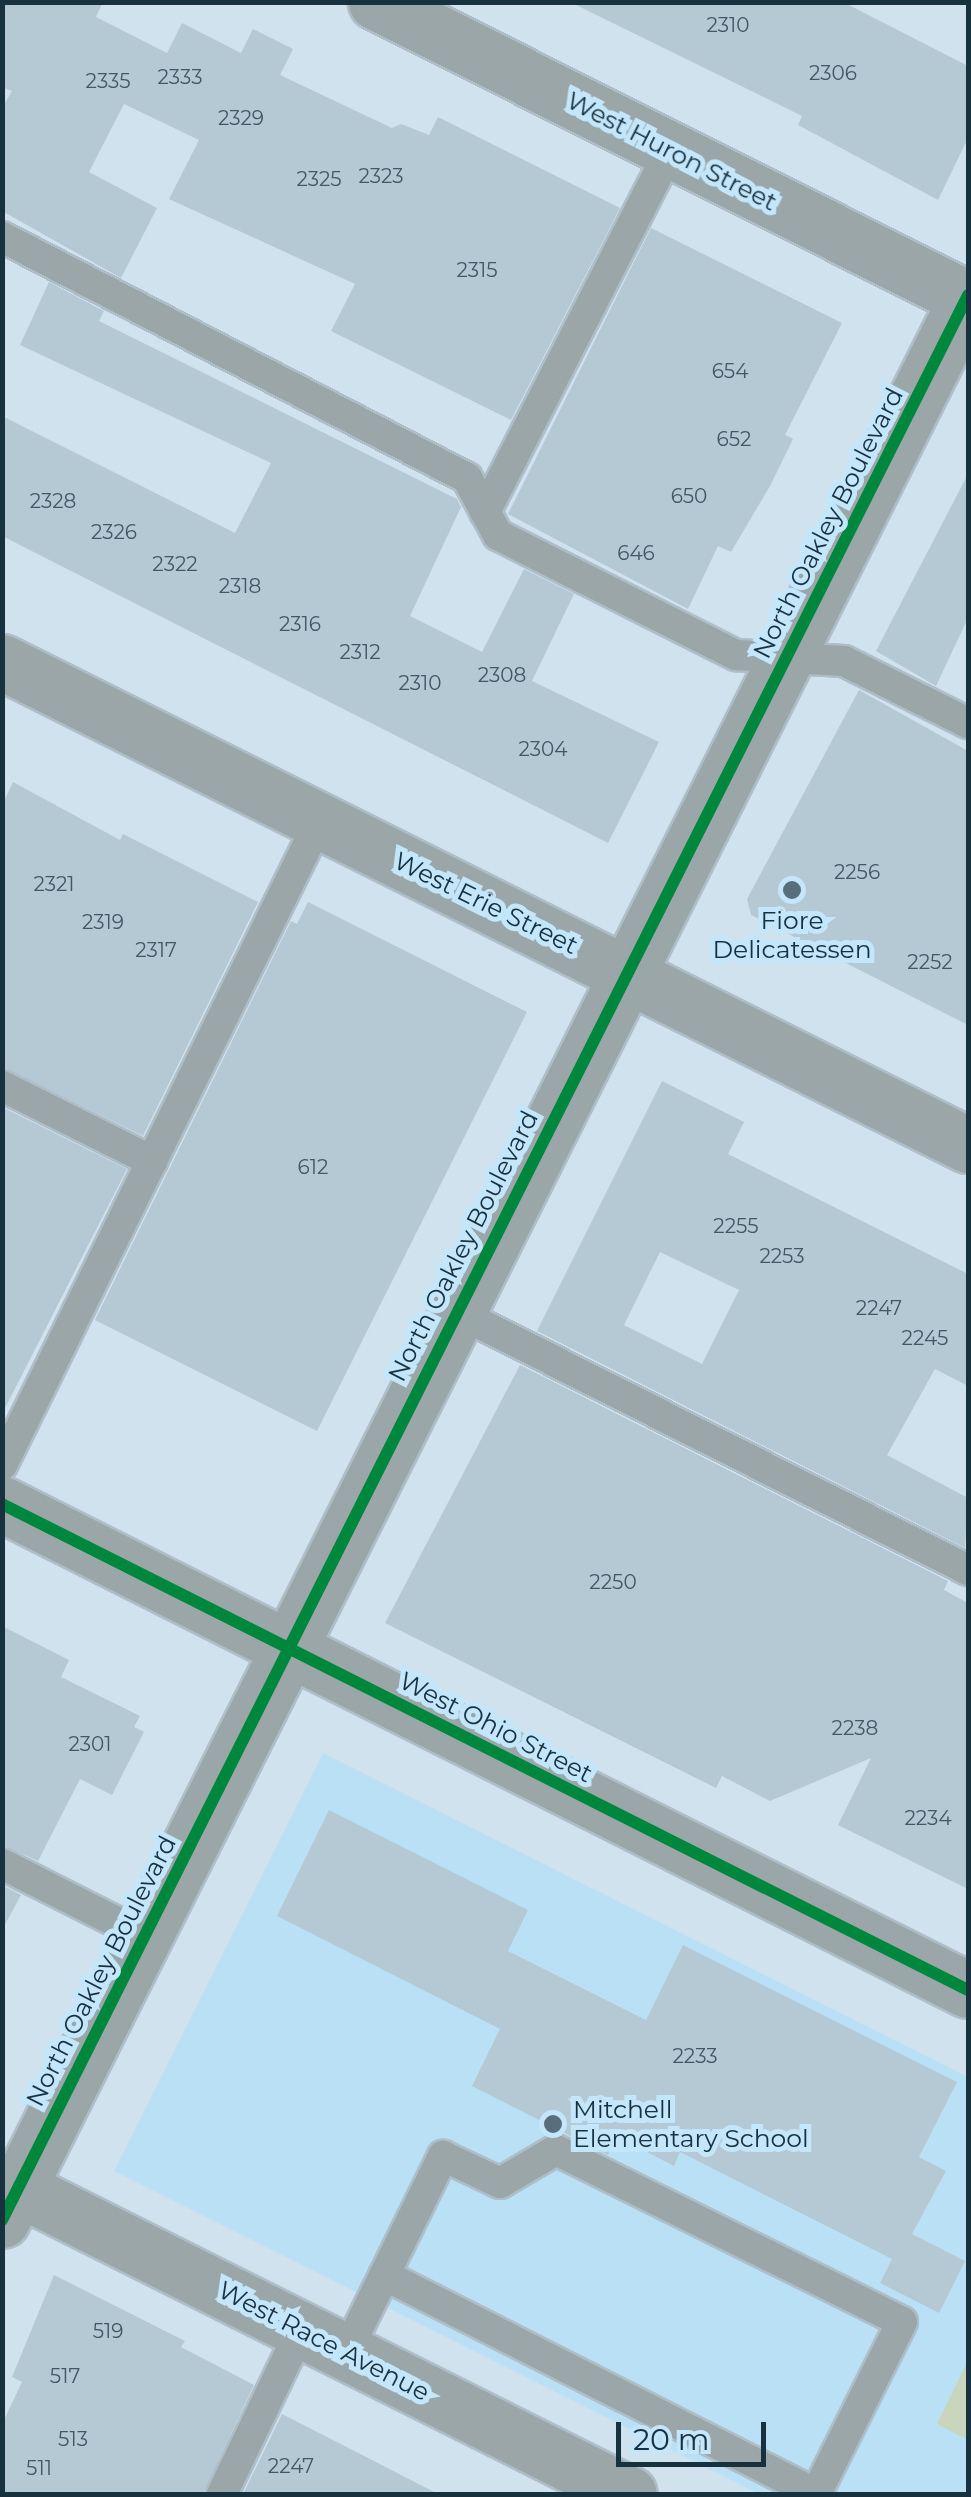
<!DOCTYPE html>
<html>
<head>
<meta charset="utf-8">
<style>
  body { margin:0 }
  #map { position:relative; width:971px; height:2497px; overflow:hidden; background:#d0e2ed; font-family:Montserrat,sans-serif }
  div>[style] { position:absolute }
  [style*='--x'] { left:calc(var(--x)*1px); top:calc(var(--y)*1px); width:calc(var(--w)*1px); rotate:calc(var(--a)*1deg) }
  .built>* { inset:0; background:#bae0f6 }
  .green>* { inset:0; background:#c9d5bc }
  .building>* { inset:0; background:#b5c9d4 }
  .roads { filter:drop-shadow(2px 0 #aebec8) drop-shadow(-2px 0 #aebec8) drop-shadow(0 2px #aebec8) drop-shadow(0 -2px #aebec8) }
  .service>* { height:30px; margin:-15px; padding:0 15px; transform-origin:15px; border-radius:15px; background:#9aa6a7 }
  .minor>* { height:55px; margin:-27.5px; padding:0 27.5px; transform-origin:27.5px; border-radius:27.5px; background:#9aa6a7 }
  .cycleway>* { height:12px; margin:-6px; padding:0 6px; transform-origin:6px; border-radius:6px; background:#00873e }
  .dots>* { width:28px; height:28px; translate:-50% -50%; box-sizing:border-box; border:5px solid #c3e6fa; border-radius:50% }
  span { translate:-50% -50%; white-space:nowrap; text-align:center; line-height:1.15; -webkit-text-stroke:10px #c3e6fa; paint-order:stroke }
  .number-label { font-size:20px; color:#415865 }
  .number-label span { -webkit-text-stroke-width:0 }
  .street-label { font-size:25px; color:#18313e }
  .poi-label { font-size:25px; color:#18313e }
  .left { translate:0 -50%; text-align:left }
  .frame { position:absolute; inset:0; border:5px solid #18313e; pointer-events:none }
  .scale { position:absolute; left:616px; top:2422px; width:150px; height:45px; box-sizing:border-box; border:5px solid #18313e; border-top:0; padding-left:12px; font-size:30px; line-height:35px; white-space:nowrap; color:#18313e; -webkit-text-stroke:8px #c3e6fa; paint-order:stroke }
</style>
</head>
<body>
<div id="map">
  <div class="built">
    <div style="clip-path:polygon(323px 1753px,968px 2077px,968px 2494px,759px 2494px,114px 2171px)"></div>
  </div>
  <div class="green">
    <div style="clip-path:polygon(968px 2360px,968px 2440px,937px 2424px)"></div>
  </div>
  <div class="building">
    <div style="clip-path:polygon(2px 2px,103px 2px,96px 17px,167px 53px,182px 23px,241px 53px,253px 29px,293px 49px,280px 75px,392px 128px,401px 124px,429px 135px,438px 117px,620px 208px,511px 420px,331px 331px,355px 284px,169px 199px,199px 140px,124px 104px,89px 172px,157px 208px,121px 278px,2px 211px,2px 108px,12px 91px,2px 87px)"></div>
    <div style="clip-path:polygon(570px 2px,843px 2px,968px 66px,968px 138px,938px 200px,798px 125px,802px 116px)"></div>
    <div style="clip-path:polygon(651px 228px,842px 323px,785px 435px,793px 439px,770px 486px,731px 552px,718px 546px,688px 609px,508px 514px)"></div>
    <div style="clip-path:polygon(49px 282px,104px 311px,99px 321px,457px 499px,461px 507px,410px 616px,482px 652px,524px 569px,574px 594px,532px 681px,659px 742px,608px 843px,2px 536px,2px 416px,235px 533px,271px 463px,20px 345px)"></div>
    <div style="clip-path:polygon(968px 474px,968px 618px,936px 686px,876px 651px)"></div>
    <div style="clip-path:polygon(859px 690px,968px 751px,968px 1025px,751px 915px,747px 899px)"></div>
    <div style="clip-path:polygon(13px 782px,120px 840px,123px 834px,258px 902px,143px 1136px,2px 1067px,2px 805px)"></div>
    <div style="clip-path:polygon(308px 902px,527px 1012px,317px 1431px,95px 1320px,291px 921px,297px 924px)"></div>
    <div style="clip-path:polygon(evenodd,662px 1081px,744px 1122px,728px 1154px,968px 1274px,968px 1386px,935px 1369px,887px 1455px,968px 1498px,965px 1548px,537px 1331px,662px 1081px,660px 1252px,739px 1290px,702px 1364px,624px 1325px,660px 1252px)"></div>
    <div style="clip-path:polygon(2px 1107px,127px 1169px,2px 1414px)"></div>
    <div style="clip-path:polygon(520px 1365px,948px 1581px,944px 1590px,968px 1603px,968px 1889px,838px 1825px,871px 1758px,770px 1801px,722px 1776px,716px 1788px,385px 1623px)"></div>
    <div style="clip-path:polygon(2px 1626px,69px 1660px,61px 1677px,140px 1716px,134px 1727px,144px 1732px,112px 1795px,80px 1779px,38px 1861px,2px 1845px)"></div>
    <div style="clip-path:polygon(329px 1810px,528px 1910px,508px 1951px,646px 2020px,683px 1945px,957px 2082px,919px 2157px,946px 2171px,912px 2234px,965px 2261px,939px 2313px,880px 2283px,892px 2259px,680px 2152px,674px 2166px,616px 2136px,608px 2155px,472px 2086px,500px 2029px,277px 1916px)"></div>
    <div style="clip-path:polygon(2px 1885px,21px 1895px,2px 1930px)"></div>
    <div style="clip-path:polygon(54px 2275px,185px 2341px,181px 2347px,254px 2385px,203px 2494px,2px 2494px,2px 2424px,22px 2382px,12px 2377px)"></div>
    <div style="clip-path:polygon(282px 2414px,372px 2460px,438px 2494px,243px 2494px)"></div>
  </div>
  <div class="roads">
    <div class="service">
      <div style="--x:2;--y:237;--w:524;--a:27.4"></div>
      <div style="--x:467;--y:478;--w:65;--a:61.5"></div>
      <div style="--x:498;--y:535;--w:267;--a:26.8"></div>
      <div style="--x:736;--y:655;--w:108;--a:3.2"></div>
      <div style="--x:844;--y:661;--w:139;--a:26.6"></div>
      <div style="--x:485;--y:512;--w:407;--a:-62.9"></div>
      <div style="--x:2;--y:1086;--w:168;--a:26.6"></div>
      <div style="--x:455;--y:1311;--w:575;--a:26.79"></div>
      <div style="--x:2;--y:1465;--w:719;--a:-63.76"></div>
      <div style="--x:2;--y:1864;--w:159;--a:26.9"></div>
      <div style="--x:346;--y:2353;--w:220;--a:-63.8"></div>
      <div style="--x:443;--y:2156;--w:63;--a:25.3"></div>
      <div style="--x:500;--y:2183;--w:65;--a:-30.5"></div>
      <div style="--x:556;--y:2150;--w:386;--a:26.4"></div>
      <div style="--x:902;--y:2322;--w:192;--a:116.6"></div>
      <div style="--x:816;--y:2494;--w:484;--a:-153.1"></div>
      <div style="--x:222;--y:2494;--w:182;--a:-64.3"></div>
    </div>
    <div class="minor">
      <div style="--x:376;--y:2;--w:662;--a:26.64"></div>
      <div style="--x:2;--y:662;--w:1080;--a:26.57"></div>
      <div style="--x:2;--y:1504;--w:1081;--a:26.71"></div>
      <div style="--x:18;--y:2188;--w:683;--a:26.6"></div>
      <div style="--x:2;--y:2220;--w:2154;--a:-63.35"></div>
    </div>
  </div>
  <div class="cycleway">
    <div style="--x:2;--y:1504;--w:1081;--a:26.71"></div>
    <div style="--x:2;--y:2220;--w:2154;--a:-63.35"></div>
  </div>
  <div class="dots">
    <div style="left:792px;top:890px;background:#586f7b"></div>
    <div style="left:553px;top:2124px;background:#586f7b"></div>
  </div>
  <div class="number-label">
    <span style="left:728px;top:25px">2310</span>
    <span style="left:833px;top:73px">2306</span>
    <span style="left:180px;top:77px">2333</span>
    <span style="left:108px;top:81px">2335</span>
    <span style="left:241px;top:118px">2329</span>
    <span style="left:381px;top:176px">2323</span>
    <span style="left:319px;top:179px">2325</span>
    <span style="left:477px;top:270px">2315</span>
    <span style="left:730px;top:371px">654</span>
    <span style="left:734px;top:439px">652</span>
    <span style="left:689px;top:496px">650</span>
    <span style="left:53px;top:501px">2328</span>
    <span style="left:114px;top:532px">2326</span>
    <span style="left:636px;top:553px">646</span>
    <span style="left:175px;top:564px">2322</span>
    <span style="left:240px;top:586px">2318</span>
    <span style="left:300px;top:624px">2316</span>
    <span style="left:360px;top:652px">2312</span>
    <span style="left:502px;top:675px">2308</span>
    <span style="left:420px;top:683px">2310</span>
    <span style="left:543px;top:749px">2304</span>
    <span style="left:857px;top:872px">2256</span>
    <span style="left:54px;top:884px">2321</span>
    <span style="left:103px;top:922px">2319</span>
    <span style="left:156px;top:950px">2317</span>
    <span style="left:930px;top:962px">2252</span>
    <span style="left:313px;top:1167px">612</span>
    <span style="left:736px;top:1226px">2255</span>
    <span style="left:782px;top:1256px">2253</span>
    <span style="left:879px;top:1308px">2247</span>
    <span style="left:925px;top:1338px">2245</span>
    <span style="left:613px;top:1582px">2250</span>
    <span style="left:855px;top:1728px">2238</span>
    <span style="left:90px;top:1744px">2301</span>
    <span style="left:928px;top:1818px">2234</span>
    <span style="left:695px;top:2056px">2233</span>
    <span style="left:108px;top:2331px">519</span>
    <span style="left:65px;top:2376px">517</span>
    <span style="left:73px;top:2439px">513</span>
    <span style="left:291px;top:2466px">2247</span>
    <span style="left:39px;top:2468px">511</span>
  </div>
  <div class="street-label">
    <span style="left:672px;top:151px;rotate:27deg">West Huron Street</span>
    <span style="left:828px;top:523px;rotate:-63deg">North Oakley Boulevard</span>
    <span style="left:486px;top:903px;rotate:26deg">West Erie Street</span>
    <span style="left:463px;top:1246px;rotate:-63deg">North Oakley Boulevard</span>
    <span style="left:496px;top:1727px;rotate:27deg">West Ohio Street</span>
    <span style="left:101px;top:1971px;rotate:-63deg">North Oakley Boulevard</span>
    <span style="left:324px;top:2341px;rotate:27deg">West Race Avenue</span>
  </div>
  <div class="poi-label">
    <span style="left:792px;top:935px">Fiore<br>Delicatessen</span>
    <span class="left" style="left:573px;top:2124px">Mitchell<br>Elementary School</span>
  </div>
  <div class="frame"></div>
  <div class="scale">20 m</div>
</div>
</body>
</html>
